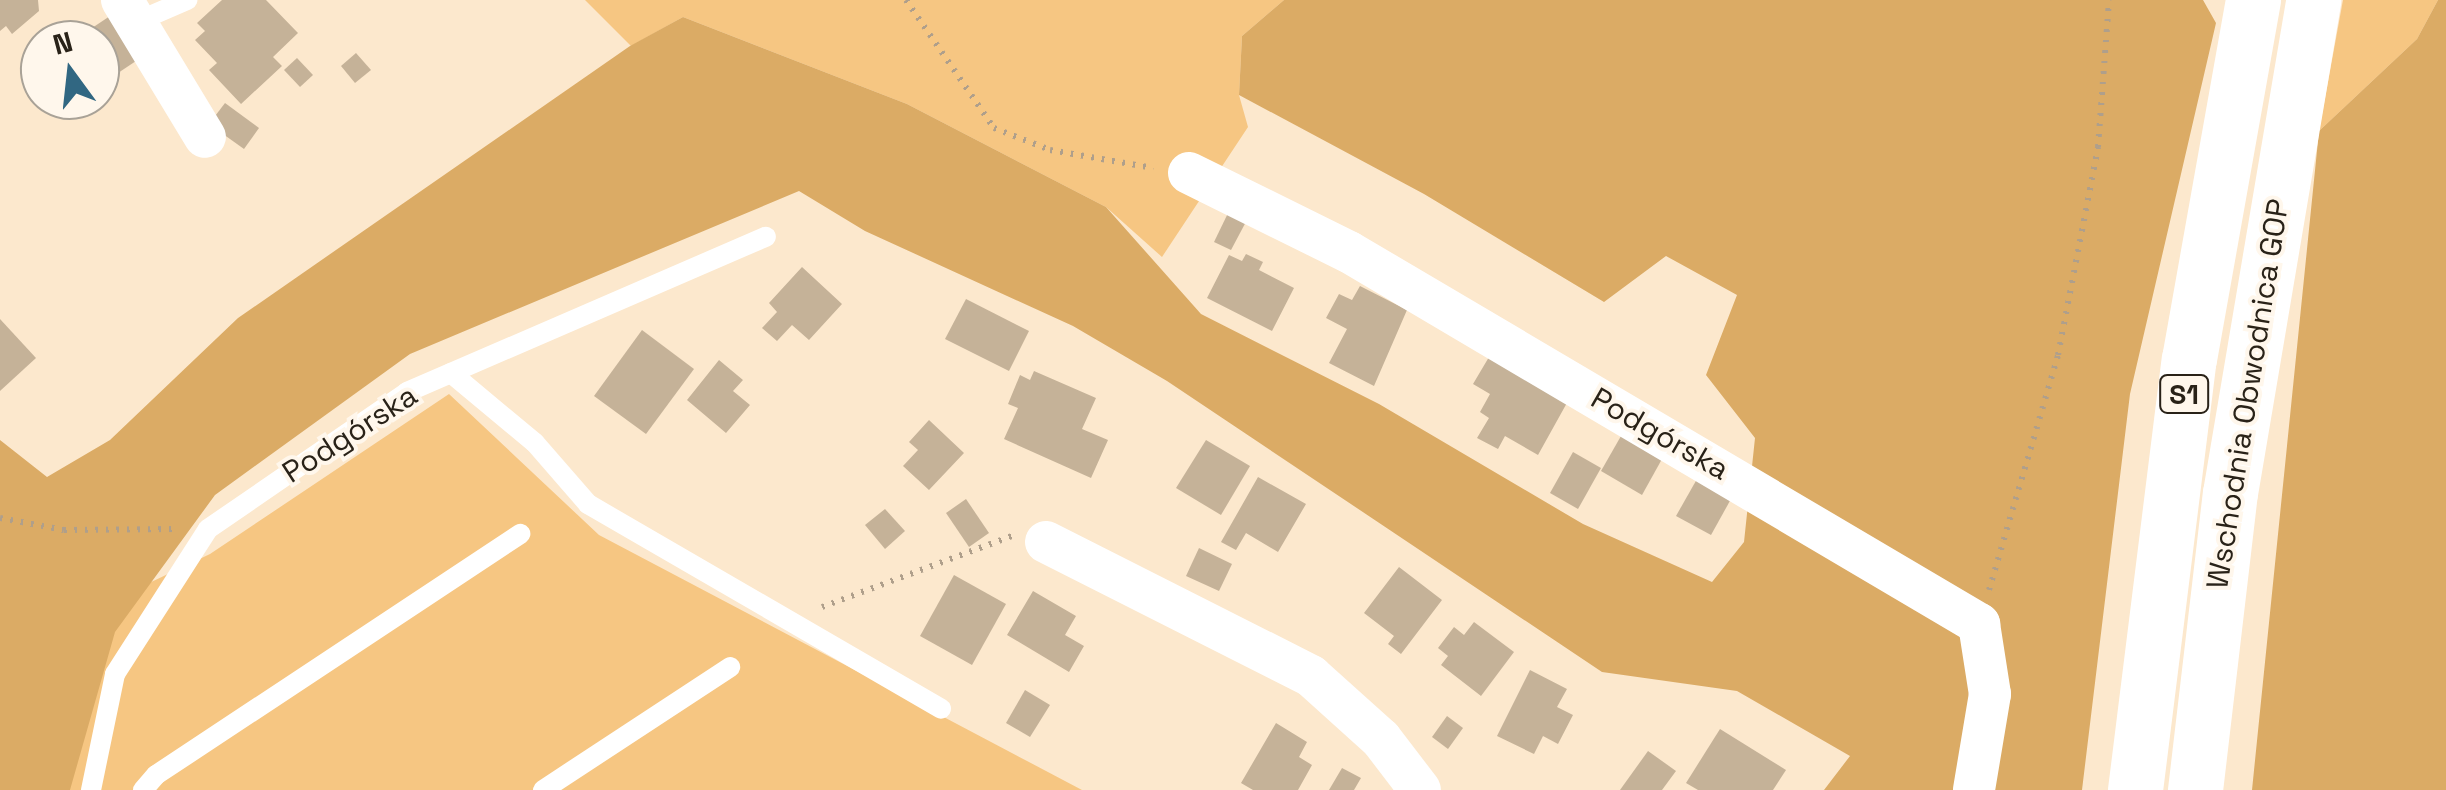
<!DOCTYPE html>
<html>
<head>
<meta charset="utf-8">
<style>
  body { margin:0 }
  #map { position:relative; width:2446px; height:790px; overflow:hidden; background:#fce8cd; font-family:"Space Grotesk",sans-serif }
  div>[style] { position:absolute }
  [style*='--x'] { left:calc(var(--x)*1px); top:calc(var(--y)*1px); width:calc(var(--w)*1px); rotate:calc(var(--a)*1deg) }
  .green>* { inset:0; background:#f6c682 }
  .forest>* { inset:0; background:#dbab65 }
  .building>* { inset:0; background:#c5b298 }
  .path>* { height:6px; margin-top:-3px; transform-origin:0; background:repeating-linear-gradient(90deg,#af9f8b 0 2.5px,transparent 0 10.5px) }
  .lane>* { height:20px; margin:-10px; padding:0 10px; transform-origin:10px; border-radius:10px; background:#fff }
  .street>* { height:42px; margin:-21px; padding:0 21px; transform-origin:21px; border-radius:21px; background:#fff }
  .highway>* { height:55px; margin:-27.5px; padding:0 27.5px; transform-origin:27.5px; border-radius:27.5px; background:#fff }
  span { translate:-50% -50%; white-space:nowrap; text-align:center; line-height:1.15; -webkit-text-stroke:8px #fff7ec; paint-order:stroke }
  .shield-label span { padding:2px 8px; background:#fff7ec; border:2px solid; border-radius:8px; -webkit-text-stroke-width:0 }
  .shield-label { font-size:28px; color:#292218; font-weight:700 }
  .street-label { font-size:30px; color:#292218 }
  .north { position:absolute; left:20px; top:20px; width:100px; height:100px; box-sizing:border-box; background:#fff7ec; border:2px solid #a9a297; border-radius:50%; rotate:345deg; font-size:28px; font-weight:700; line-height:40px; text-align:center; color:#292218 }
  .north::after { content:''; display:block; margin:auto; width:35px; height:45px; background:#316782; clip-path:polygon(50% 0,100% 100%,50% 72%,0 100%) }
</style>
</head>
<body>
<div id="map">
  <div class="green">
    <div style="clip-path:polygon(585px 0,1284px 0,1242px 36px,1239px 95px,1248px 127px,1162px 257px,1106px 207px,907px 104px,683px 17px,631px 46px)"></div>
    <div style="clip-path:polygon(2343px 0,2438px 0,2417px 39px,2319px 131px)"></div>
    <div style="clip-path:polygon(449px 394px,599px 535px,1082px 790px,0 790px,0 654px,210px 554px)"></div>
  </div>
  <div class="forest">
    <div style="clip-path:polygon(1284px 0,2203px 0,2216px 23px,2130px 394px,2082px 790px,1824px 790px,1850px 756px,1737px 691px,1602px 672px,1167px 381px,1073px 326px,865px 231px,799px 191px,410px 354px,215px 495px,115px 632px,70px 790px,0 790px,0 440px,47px 477px,110px 440px,238px 318px,630px 46px,683px 17px,907px 104px,1106px 207px,1201px 314px,1379px 404px,1583px 524px,1712px 582px,1744px 542px,1755px 438px,1706px 375px,1737px 295px,1666px 256px,1604px 302px,1424px 194px,1239px 95px,1242px 36px)"></div>
    <div style="clip-path:polygon(2438px 0,2446px 0,2446px 790px,2252px 790px,2319px 131px,2417px 39px)"></div>
  </div>
  <div class="building">
    <div style="clip-path:polygon(0 0,38px 0,39px 11px,12px 34px,6px 26px,0 31px)"></div>
    <div style="clip-path:polygon(222px 0,266px 0,298px 33px,273px 57px,282px 66px,241px 104px,209px 70px,217px 63px,195px 40px,205px 31px,197px 23px)"></div>
    <div style="clip-path:polygon(119px 10px,148px 53px,100px 85px,100px 40px,74px 40px)"></div>
    <div style="clip-path:polygon(356px 53px,371px 70px,355px 83px,341px 66px)"></div>
    <div style="clip-path:polygon(297px 58px,313px 75px,300px 87px,284px 70px)"></div>
    <div style="clip-path:polygon(225px 103px,259px 128px,244px 149px,209px 124px)"></div>
    <div style="clip-path:polygon(1230px 209px,1248px 218px,1231px 250px,1214px 242px)"></div>
    <div style="clip-path:polygon(1246px 254px,1263px 262px,1259px 270px,1294px 288px,1272px 331px,1207px 298px,1229px 255px,1242px 261px)"></div>
    <div style="clip-path:polygon(802px 267px,842px 304px,809px 340px,792px 325px,777px 341px,762px 328px,777px 312px,769px 303px)"></div>
    <div style="clip-path:polygon(1360px 286px,1407px 310px,1374px 386px,1329px 363px,1347px 329px,1326px 318px,1339px 294px,1352px 300px)"></div>
    <div style="clip-path:polygon(966px 299px,1029px 331px,1009px 371px,945px 339px)"></div>
    <div style="clip-path:polygon(0 319px,36px 358px,0 391px)"></div>
    <div style="clip-path:polygon(642px 330px,694px 369px,646px 434px,594px 396px)"></div>
    <div style="clip-path:polygon(1489px 357px,1568px 401px,1538px 455px,1505px 436px,1498px 449px,1477px 438px,1489px 418px,1480px 412px,1490px 394px,1473px 384px)"></div>
    <div style="clip-path:polygon(719px 360px,743px 380px,733px 391px,750px 405px,726px 433px,687px 400px)"></div>
    <div style="clip-path:polygon(1034px 371px,1096px 398px,1082px 429px,1108px 440px,1091px 478px,1004px 439px,1018px 408px,1008px 404px,1020px 375px,1030px 380px)"></div>
    <div style="clip-path:polygon(929px 420px,964px 453px,929px 490px,903px 466px,918px 450px,909px 442px)"></div>
    <div style="clip-path:polygon(1621px 436px,1662px 459px,1642px 495px,1601px 471px)"></div>
    <div style="clip-path:polygon(1206px 440px,1250px 466px,1221px 515px,1176px 488px)"></div>
    <div style="clip-path:polygon(1573px 452px,1601px 468px,1578px 509px,1550px 493px)"></div>
    <div style="clip-path:polygon(1258px 477px,1306px 504px,1278px 552px,1246px 533px,1236px 550px,1221px 542px)"></div>
    <div style="clip-path:polygon(1697px 479px,1731px 499px,1711px 535px,1676px 516px)"></div>
    <div style="clip-path:polygon(966px 499px,989px 533px,969px 547px,946px 513px)"></div>
    <div style="clip-path:polygon(885px 509px,905px 531px,885px 549px,865px 525px)"></div>
    <div style="clip-path:polygon(1199px 548px,1232px 564px,1219px 591px,1186px 576px)"></div>
    <div style="clip-path:polygon(1399px 567px,1442px 600px,1401px 654px,1388px 644px,1394px 636px,1364px 613px)"></div>
    <div style="clip-path:polygon(954px 575px,1006px 604px,972px 665px,920px 636px)"></div>
    <div style="clip-path:polygon(1033px 591px,1076px 616px,1065px 635px,1084px 646px,1069px 672px,1007px 635px)"></div>
    <div style="clip-path:polygon(1474px 622px,1514px 652px,1481px 696px,1441px 665px,1448px 656px,1438px 648px,1454px 627px,1464px 635px)"></div>
    <div style="clip-path:polygon(1530px 670px,1567px 689px,1557px 707px,1573px 715px,1558px 744px,1543px 736px,1534px 754px,1497px 736px)"></div>
    <div style="clip-path:polygon(1025px 690px,1050px 705px,1030px 737px,1006px 723px)"></div>
    <div style="clip-path:polygon(1447px 716px,1463px 728px,1448px 749px,1432px 737px)"></div>
    <div style="clip-path:polygon(1276px 723px,1307px 742px,1299px 757px,1312px 765px,1298px 790px,1253px 790px,1241px 783px)"></div>
    <div style="clip-path:polygon(1720px 729px,1786px 770px,1773px 790px,1698px 790px,1686px 783px)"></div>
    <div style="clip-path:polygon(1648px 751px,1676px 771px,1662px 790px,1620px 790px)"></div>
    <div style="clip-path:polygon(1342px 768px,1361px 778px,1354px 790px,1329px 790px)"></div>
  </div>
  <div class="path">
    <div style="--x:906;--y:0;--w:155;--a:55.5"></div>
    <div style="--x:994;--y:128;--w:60;--a:21.4"></div>
    <div style="--x:1050;--y:150;--w:105;--a:9.9"></div>
    <div style="--x:0;--y:518;--w:65;--a:10.6"></div>
    <div style="--x:64;--y:530;--w:113;--a:-0.5"></div>
    <div style="--x:1989;--y:590;--w:245;--a:-73.6"></div>
    <div style="--x:2058;--y:355;--w:212;--a:-79.1"></div>
    <div style="--x:2098;--y:147;--w:147;--a:-85.7"></div>
    <div style="--x:822;--y:607;--w:203;--a:-20.5"></div>
  </div>
  <div class="lane">
    <div style="--x:136;--y:22;--w:56;--a:-23.3"></div>
    <div style="--x:451;--y:373;--w:109;--a:39.8"></div>
    <div style="--x:535;--y:443;--w:81;--a:49"></div>
    <div style="--x:588;--y:504;--w:408;--a:30.1"></div>
    <div style="--x:91;--y:790;--w:118;--a:-78.3"></div>
    <div style="--x:115;--y:674;--w:172;--a:-57.3"></div>
    <div style="--x:208;--y:529;--w:242;--a:-34.5"></div>
    <div style="--x:407;--y:392;--w:391;--a:-23.4"></div>
    <div style="--x:143;--y:790;--w:20;--a:-49"></div>
    <div style="--x:156;--y:775;--w:437;--a:-33.5"></div>
    <div style="--x:543;--y:790;--w:224;--a:-33.3"></div>
  </div>
  <div class="street">
    <div style="--x:122;--y:0;--w:160;--a:58.8"></div>
    <div style="--x:1189;--y:173;--w:178;--a:26.3"></div>
    <div style="--x:1349;--y:252;--w:732;--a:30.56"></div>
    <div style="--x:1979;--y:624;--w:71;--a:81.1"></div>
    <div style="--x:1990;--y:694;--w:97;--a:99.5"></div>
    <div style="--x:1046;--y:542;--w:297;--a:26.8"></div>
    <div style="--x:1311;--y:676;--w:94;--a:42"></div>
    <div style="--x:1381;--y:739;--w:64;--a:52.6"></div>
  </div>
  <div class="highway">
    <div style="--x:2135;--y:790;--w:434;--a:-82.9"></div>
    <div style="--x:2189;--y:359;--w:365;--a:-79.9"></div>
    <div style="--x:2195;--y:790;--w:299;--a:-83.3"></div>
    <div style="--x:2230;--y:493;--w:500;--a:-80.4"></div>
  </div>
  <div class="shield-label">
    <span style="left:2184px;top:394px">S1</span>
  </div>
  <div class="street-label">
    <span style="left:2248px;top:394px;rotate:-81deg">Wschodnia Obwodnica GOP</span>
    <span style="left:350px;top:434px;rotate:-33deg">Podgórska</span>
    <span style="left:1660px;top:434px;rotate:30deg">Podgórska</span>
  </div>
  <div class="north">N</div>
</div>
</body>
</html>
